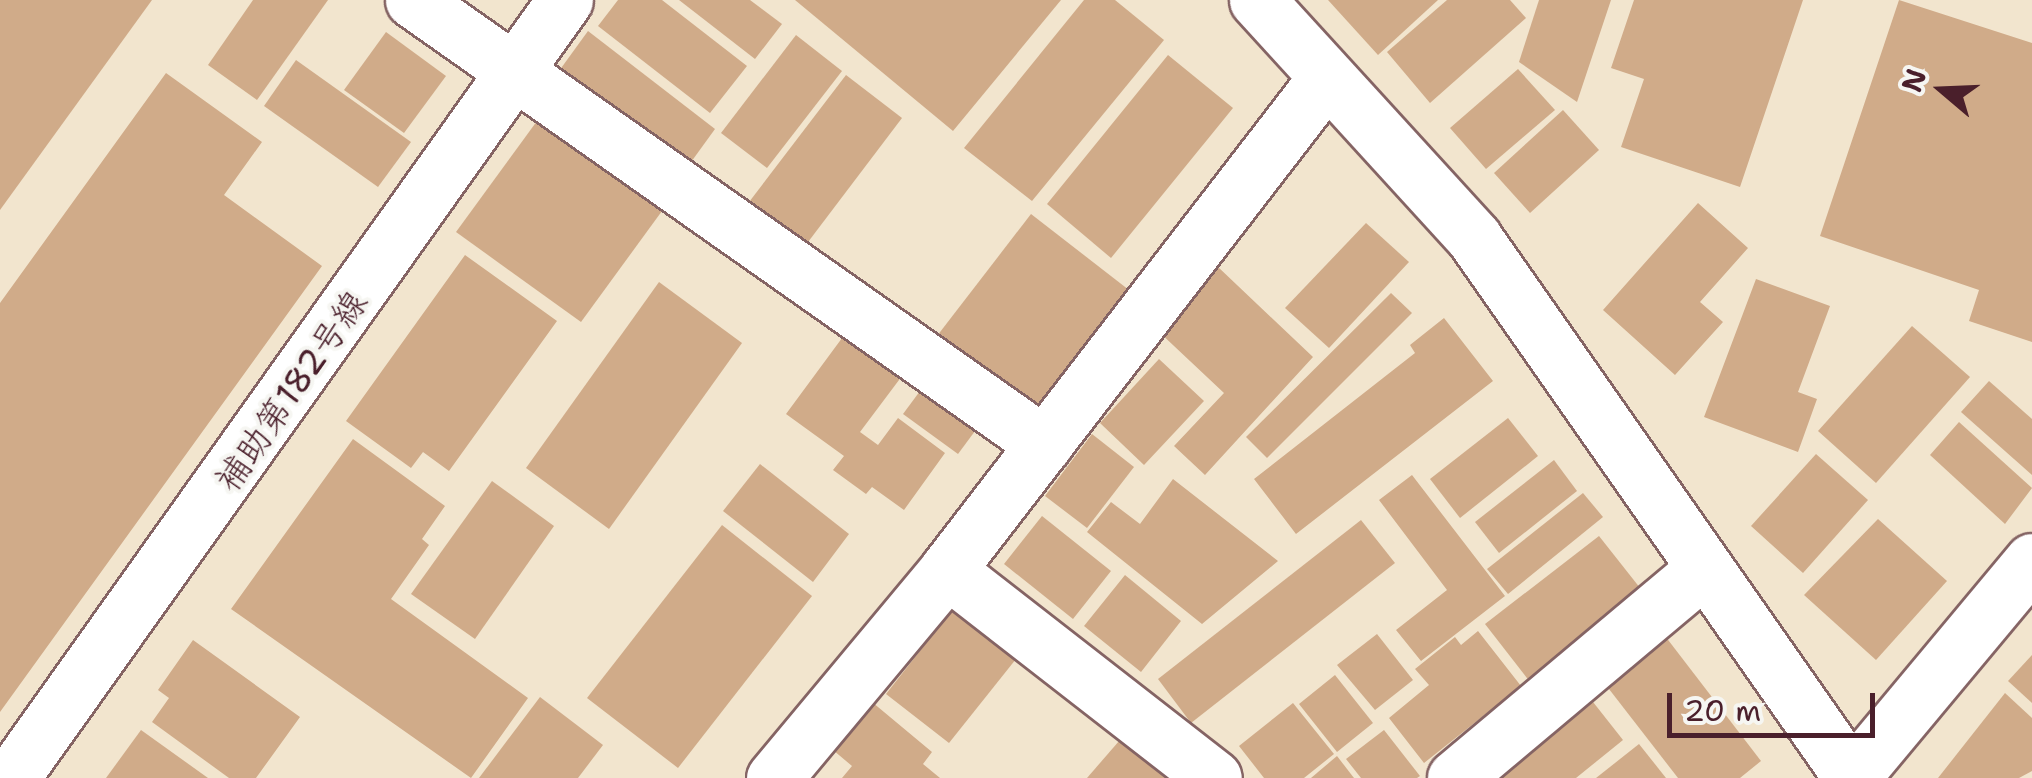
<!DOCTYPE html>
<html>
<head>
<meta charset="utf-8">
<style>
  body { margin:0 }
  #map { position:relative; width:2032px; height:778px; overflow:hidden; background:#f2e5ce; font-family:"Shantell Sans","Klee One",sans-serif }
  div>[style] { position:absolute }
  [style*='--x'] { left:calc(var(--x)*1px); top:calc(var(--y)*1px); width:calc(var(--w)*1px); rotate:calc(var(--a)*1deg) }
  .building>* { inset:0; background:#d0ab89 }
  .roads { filter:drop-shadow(2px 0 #856464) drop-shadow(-2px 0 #856464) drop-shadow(0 2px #856464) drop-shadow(0 -2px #856464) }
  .street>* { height:55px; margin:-27.5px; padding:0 27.5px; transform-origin:27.5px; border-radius:27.5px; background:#fff }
  .secondary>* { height:55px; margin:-27.5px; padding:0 27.5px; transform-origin:27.5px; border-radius:27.5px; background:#fff }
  span { translate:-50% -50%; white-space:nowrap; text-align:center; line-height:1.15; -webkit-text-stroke:8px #f6f6f2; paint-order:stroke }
  .street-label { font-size:35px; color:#4a1f2b }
  .north { position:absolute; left:1892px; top:40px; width:100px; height:100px; -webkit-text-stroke:8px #f6f6f2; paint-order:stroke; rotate:289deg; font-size:28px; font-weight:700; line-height:40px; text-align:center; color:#4a1f2b }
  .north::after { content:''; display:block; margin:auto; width:35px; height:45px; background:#4a1f2b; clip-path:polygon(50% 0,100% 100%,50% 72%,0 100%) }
  .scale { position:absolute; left:1667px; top:693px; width:208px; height:45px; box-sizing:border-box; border:5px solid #4a1f2b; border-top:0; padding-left:12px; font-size:30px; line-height:35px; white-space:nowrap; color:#4a1f2b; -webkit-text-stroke:8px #f6f6f2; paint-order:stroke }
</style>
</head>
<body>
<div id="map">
  <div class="building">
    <div style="clip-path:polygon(0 0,152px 0,0 210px)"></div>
    <div style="clip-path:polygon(253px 0,328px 0,257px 100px,208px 65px)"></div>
    <div style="clip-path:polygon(618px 0,662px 0,747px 66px,710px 113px,598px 26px)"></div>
    <div style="clip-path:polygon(679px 0,750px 0,782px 24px,755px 59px)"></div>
    <div style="clip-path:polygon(795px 0,1061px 0,953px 131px)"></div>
    <div style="clip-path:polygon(1084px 0,1115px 0,1164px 40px,1032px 201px,964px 148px)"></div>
    <div style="clip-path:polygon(1328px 0,1438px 0,1378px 55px)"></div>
    <div style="clip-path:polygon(1447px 0,1510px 0,1526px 18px,1430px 103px,1387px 52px)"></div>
    <div style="clip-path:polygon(1539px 0,1611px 0,1577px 102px,1519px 62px)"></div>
    <div style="clip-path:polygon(1634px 0,1803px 0,1740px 187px,1621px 147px,1644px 79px,1611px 68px)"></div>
    <div style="clip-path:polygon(1899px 0,2032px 43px,2032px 342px,1969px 321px,1979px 290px,1820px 236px)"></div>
    <div style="clip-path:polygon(588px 31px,715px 129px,686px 169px,559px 71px)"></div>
    <div style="clip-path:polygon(386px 32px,446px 76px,404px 133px,344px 90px)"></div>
    <div style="clip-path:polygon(796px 35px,842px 71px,767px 168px,721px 133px)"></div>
    <div style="clip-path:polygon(1168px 55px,1233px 108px,1111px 258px,1047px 204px)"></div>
    <div style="clip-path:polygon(296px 60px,411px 142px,378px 187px,264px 106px)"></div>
    <div style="clip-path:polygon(1518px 69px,1555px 110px,1486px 169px,1450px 128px)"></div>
    <div style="clip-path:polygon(166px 73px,262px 142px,224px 195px,322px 266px,0 712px,0 303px)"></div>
    <div style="clip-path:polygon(846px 75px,902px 118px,802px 250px,746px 206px)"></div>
    <div style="clip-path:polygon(1563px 110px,1599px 150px,1530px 213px,1494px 173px)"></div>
    <div style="clip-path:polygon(537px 121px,662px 211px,581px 322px,456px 232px)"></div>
    <div style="clip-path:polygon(1698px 203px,1748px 248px,1700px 302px,1723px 322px,1675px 375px,1603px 310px)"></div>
    <div style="clip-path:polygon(1031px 214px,1138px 297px,1044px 420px,937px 336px)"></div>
    <div style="clip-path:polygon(1366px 223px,1409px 262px,1329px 348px,1285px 308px)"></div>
    <div style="clip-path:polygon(465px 255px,557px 321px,449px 471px,423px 452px,411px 468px,346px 421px)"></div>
    <div style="clip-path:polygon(1217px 266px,1313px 357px,1205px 475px,1174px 446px,1224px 393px,1157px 330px)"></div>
    <div style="clip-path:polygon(1756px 279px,1830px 306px,1798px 392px,1817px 399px,1798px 452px,1704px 417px)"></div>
    <div style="clip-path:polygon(659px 282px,742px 343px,609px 529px,526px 468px)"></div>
    <div style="clip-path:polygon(1391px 293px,1412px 313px,1267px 458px,1246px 437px)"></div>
    <div style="clip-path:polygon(1444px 318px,1493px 381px,1296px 534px,1254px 479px,1415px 353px,1410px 345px)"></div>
    <div style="clip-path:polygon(1912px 326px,1970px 377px,1876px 483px,1818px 431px)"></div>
    <div style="clip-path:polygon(845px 334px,902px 376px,860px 432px,878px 445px,898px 418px,945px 453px,904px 510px,872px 487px,866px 494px,833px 470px,844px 456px,786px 414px)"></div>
    <div style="clip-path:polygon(1159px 359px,1204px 401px,1144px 465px,1100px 423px)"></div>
    <div style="clip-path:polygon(1989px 381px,2032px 419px,2032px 475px,1961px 412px)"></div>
    <div style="clip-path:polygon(923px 387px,978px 427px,958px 454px,903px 414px)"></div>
    <div style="clip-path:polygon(1508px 418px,1538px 456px,1460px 518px,1430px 479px)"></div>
    <div style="clip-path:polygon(1959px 422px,2032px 488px,2005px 524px,1930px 455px)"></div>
    <div style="clip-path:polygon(1092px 434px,1134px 467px,1087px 528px,1045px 496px)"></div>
    <div style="clip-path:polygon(353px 439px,445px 506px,422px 539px,429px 545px,391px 599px,528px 698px,471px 778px,231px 609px)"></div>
    <div style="clip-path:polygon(1816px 454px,1868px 500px,1803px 573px,1751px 526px)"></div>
    <div style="clip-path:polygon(1554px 460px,1577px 491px,1499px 553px,1475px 522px)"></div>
    <div style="clip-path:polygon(760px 464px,849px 534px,813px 582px,723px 511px)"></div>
    <div style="clip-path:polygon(1412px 475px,1505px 596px,1421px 661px,1396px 630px,1447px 590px,1379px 500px)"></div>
    <div style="clip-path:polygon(1173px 479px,1278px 561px,1202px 624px,1087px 532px,1111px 502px,1140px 524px)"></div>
    <div style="clip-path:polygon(492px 481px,554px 526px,475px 639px,411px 594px)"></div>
    <div style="clip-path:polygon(1583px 493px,1603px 517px,1508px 594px,1487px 569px)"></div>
    <div style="clip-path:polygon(1042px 516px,1111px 571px,1073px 619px,1004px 564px)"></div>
    <div style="clip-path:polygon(1878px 519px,1947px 581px,1876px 660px,1804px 595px)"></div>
    <div style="clip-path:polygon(1361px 520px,1395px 563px,1191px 723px,1158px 679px)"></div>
    <div style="clip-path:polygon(722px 525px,812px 596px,678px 768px,587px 698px)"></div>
    <div style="clip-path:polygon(1599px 536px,1644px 593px,1530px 682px,1485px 624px)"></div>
    <div style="clip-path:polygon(1125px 575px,1181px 621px,1141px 672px,1084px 626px)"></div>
    <div style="clip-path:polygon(953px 609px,1016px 659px,949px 743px,886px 694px)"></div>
    <div style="clip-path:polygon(1478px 631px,1521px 686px,1424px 763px,1389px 718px,1429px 685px,1415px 669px,1455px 637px,1461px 645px)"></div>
    <div style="clip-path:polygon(1662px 632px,1761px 761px,1740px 778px,1678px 778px,1602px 680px)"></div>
    <div style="clip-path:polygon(1377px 634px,1413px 680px,1375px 710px,1337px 665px)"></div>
    <div style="clip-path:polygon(193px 640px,300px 717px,256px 778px,229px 778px,152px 722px,169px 698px,158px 690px)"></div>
    <div style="clip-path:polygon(2032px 655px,2032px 703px,2008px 681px)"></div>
    <div style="clip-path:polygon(1335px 675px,1373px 723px,1337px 752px,1299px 704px)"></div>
    <div style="clip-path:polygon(1582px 688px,1623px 740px,1576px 778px,1470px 778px)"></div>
    <div style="clip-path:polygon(2005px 693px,2032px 718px,2032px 771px,2019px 778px,1938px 778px)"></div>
    <div style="clip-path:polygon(540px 697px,603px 745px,578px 778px,479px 778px)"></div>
    <div style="clip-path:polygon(872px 702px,932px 752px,923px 764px,940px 778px,842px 778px,852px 766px,833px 750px)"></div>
    <div style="clip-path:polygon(1293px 703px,1334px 754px,1304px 778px,1264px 778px,1239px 746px)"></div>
    <div style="clip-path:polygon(141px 730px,208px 778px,106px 778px)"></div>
    <div style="clip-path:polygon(1384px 730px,1420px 776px,1417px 778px,1361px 778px,1346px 759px)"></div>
    <div style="clip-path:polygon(1126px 733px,1177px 778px,1087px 778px)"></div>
    <div style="clip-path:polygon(1639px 744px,1666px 778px,1596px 778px)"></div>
    <div style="clip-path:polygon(1337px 756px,1354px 778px,1311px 778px)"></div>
  </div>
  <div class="roads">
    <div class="street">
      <div style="--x:413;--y:0;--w:772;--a:35.13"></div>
      <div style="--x:947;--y:570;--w:338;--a:37.9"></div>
      <div style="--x:1852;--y:777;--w:281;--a:-50.2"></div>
      <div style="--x:11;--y:778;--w:955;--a:-54.55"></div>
      <div style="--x:774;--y:778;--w:271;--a:-50.2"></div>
      <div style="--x:947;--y:570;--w:621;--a:-52.39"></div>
      <div style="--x:1455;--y:778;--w:326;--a:-40"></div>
    </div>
    <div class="secondary">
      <div style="--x:1257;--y:0;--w:322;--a:47.6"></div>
      <div style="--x:1474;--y:238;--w:659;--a:55.01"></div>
    </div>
  </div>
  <div class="street-label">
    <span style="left:291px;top:391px;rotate:-55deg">補助第182号線</span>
  </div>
  <div class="north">N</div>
  <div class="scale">20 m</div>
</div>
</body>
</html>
